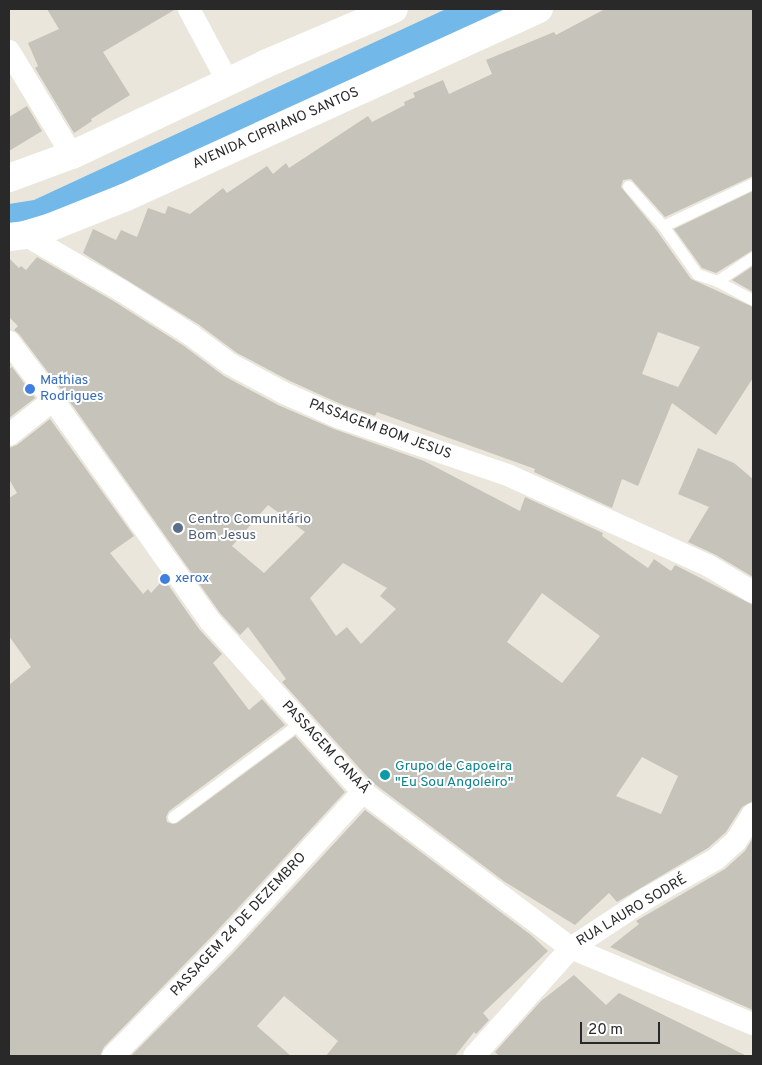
<!DOCTYPE html>
<html>
<head>
<meta charset="utf-8">
<style>
  body { margin:0 }
  #map { position:relative; width:762px; height:1065px; overflow:hidden; background:#ebe6db; font-family:Overpass,sans-serif }
  div>[style] { position:absolute }
  [style*='--x'] { left:calc(var(--x)*1px); top:calc(var(--y)*1px); width:calc(var(--w)*1px); rotate:calc(var(--a)*1deg) }
  .water>* { inset:0; background:#72b9e9 }
  .building>* { inset:0; background:#c6c3bb }
  .lane>* { height:11px; margin:-5.5px; padding:0 5.5px; transform-origin:5.5px; border-radius:5.5px; background:#fff }
  .street>* { height:22px; margin:-11px; padding:0 11px; transform-origin:11px; border-radius:11px; background:#fff }
  .secondary>* { height:28px; margin:-14px; padding:0 14px; transform-origin:14px; border-radius:14px; background:#fff }
  .dots>* { width:14px; height:14px; translate:-50% -50%; box-sizing:border-box; border:2px solid #fff; border-radius:50% }
  span { translate:-50% -50%; white-space:nowrap; text-align:center; line-height:1.15; -webkit-text-stroke:4px #fff; paint-order:stroke }
  .street-label { font-size:14px; color:#292929 }
  .shop-label { font-size:14px; color:#366cbe }
  .left { translate:0 -50%; text-align:left }
  .service-label { font-size:14px; color:#4e5e75 }
  .culture-label { font-size:14px; color:#0d838f }
  .frame { position:absolute; inset:0; border:10px solid #292929; pointer-events:none }
  .scale { position:absolute; left:580px; top:1022px; width:80px; height:22px; box-sizing:border-box; border:2px solid #292929; border-top:0; padding-left:6px; font-size:15px; line-height:18px; white-space:nowrap; color:#292929; -webkit-text-stroke:4px #fff; paint-order:stroke }
</style>
</head>
<body>
<div id="map">
  <div class="water">
    <div style="clip-path:polygon(446px 9px,519px 9px,62px 213px,9px 229px,9px 204px,34px 200px)"></div>
  </div>
  <div class="building">
    <div style="clip-path:polygon(47px 9px,176px 9px,103px 52px,130px 95px,91px 119px,92px 121px,74px 133px,35px 68px,38px 66px,28px 43px,59px 29px)"></div>
    <div style="clip-path:polygon(evenodd,605px 9px,753px 9px,753px 176px,665px 217px,631px 179px,623px 180px,621px 187px,657px 231px,691px 279px,753px 307px,753px 378px,716px 435px,672px 403px,638px 486px,622px 479px,612px 508px,534px 472px,535px 469px,377px 412px,375px 416px,343px 405px,290px 381px,237px 353px,198px 324px,83px 253px,93px 229px,116px 240px,121px 230px,137px 237px,148px 208px,165px 214px,168px 206px,190px 214px,223px 188px,227px 193px,267px 166px,273px 174px,286px 163px,289px 168px,368px 116px,372px 122px,405px 105px,404px 102px,415px 97px,413px 93px,443px 80px,449px 94px,492px 74px,486px 60px,554px 32px,556px 35px,605px 9px,658px 332px,700px 347px,676px 391px,678px 387px,642px 374px,658px 332px)"></div>
    <div style="clip-path:polygon(27px 106px,42px 131px,9px 151px,9px 117px)"></div>
    <div style="clip-path:polygon(753px 191px,753px 250px,716px 273px,702px 268px,674px 229px)"></div>
    <div style="clip-path:polygon(evenodd,37px 257px,115px 302px,184px 346px,224px 376px,278px 405px,334px 429px,424px 461px,520px 511px,525px 497px,603px 533px,602px 536px,648px 568px,654px 559px,671px 571px,675px 565px,753px 605px,753px 801px,742px 807px,726px 832px,708px 848px,617px 902px,609px 893px,575px 925px,505px 882px,372px 782px,282px 682px,286px 679px,248px 627px,240px 635px,220px 613px,63px 392px,19px 334px,14px 330px,18px 326px,9px 317px,9px 258px,19px 268px,21px 266px,26px 270px,37px 257px,268px 505px,305px 532px,264px 573px,232px 546px,268px 505px,37px 257px,343px 563px,387px 588px,380px 596px,396px 609px,361px 644px,347px 627px,336px 636px,310px 598px,343px 563px,37px 257px,542px 593px,600px 636px,562px 683px,507px 642px,542px 593px,37px 257px,642px 757px,678px 776px,661px 814px,616px 796px,642px 757px)"></div>
    <div style="clip-path:polygon(753px 266px,753px 292px,732px 280px)"></div>
    <div style="clip-path:polygon(12px 367px,35px 398px,9px 418px,9px 369px)"></div>
    <div style="clip-path:polygon(50px 419px,134px 536px,110px 553px,143px 594px,148px 589px,151px 593px,164px 579px,199px 629px,222px 654px,213px 663px,249px 710px,262px 699px,285px 725px,169px 811px,166px 817px,167px 822px,173px 824px,177px 823px,295px 736px,345px 792px,214px 934px,104px 1047px,100px 1056px,9px 1056px,9px 685px,31px 667px,9px 636px,9px 498px,17px 493px,9px 479px,9px 448px,17px 445px)"></div>
    <div style="clip-path:polygon(698px 448px,734px 463px,753px 479px,753px 577px,716px 555px,688px 542px,709px 507px,678px 494px)"></div>
    <div style="clip-path:polygon(365px 810px,531px 935px,548px 951px,483px 1013px,489px 1020px,476px 1034px,474px 1032px,455px 1056px,326px 1056px,338px 1041px,284px 996px,257px 1026px,291px 1056px,131px 1056px,234px 952px)"></div>
    <div style="clip-path:polygon(753px 838px,753px 1010px,610px 947px,639px 924px,636px 921px,725px 869px,745px 851px)"></div>
    <div style="clip-path:polygon(574px 975px,606px 1005px,619px 993px,747px 1056px,499px 1056px,495px 1052px,541px 1001px)"></div>
  </div>
  <div class="lane">
    <div style="--x:628;--y:186;--w:53;--a:48.8"></div>
    <div style="--x:663;--y:226;--w:59;--a:54.7"></div>
    <div style="--x:697;--y:274;--w:21;--a:19"></div>
    <div style="--x:717;--y:281;--w:41;--a:27.8"></div>
    <div style="--x:663;--y:226;--w:100;--a:-25.5"></div>
    <div style="--x:717;--y:281;--w:43;--a:-33.7"></div>
    <div style="--x:173;--y:817;--w:158;--a:-36.5"></div>
  </div>
  <div class="street">
    <div style="--x:189;--y:9;--w:83;--a:61.9"></div>
    <div style="--x:9;--y:51;--w:122;--a:58.8"></div>
    <div style="--x:25;--y:235;--w:112;--a:30"></div>
    <div style="--x:122;--y:291;--w:82;--a:32.5"></div>
    <div style="--x:191;--y:335;--w:49;--a:36.6"></div>
    <div style="--x:230;--y:364;--w:61;--a:28.2"></div>
    <div style="--x:284;--y:393;--w:59;--a:24"></div>
    <div style="--x:338;--y:417;--w:182;--a:18.9"></div>
    <div style="--x:510;--y:476;--w:218;--a:24.3"></div>
    <div style="--x:709;--y:566;--w:51;--a:30.6"></div>
    <div style="--x:9;--y:342;--w:73;--a:52.8"></div>
    <div style="--x:53;--y:400;--w:271;--a:54.6"></div>
    <div style="--x:210;--y:621;--w:229;--a:48.2"></div>
    <div style="--x:363;--y:792;--w:260;--a:36.9"></div>
    <div style="--x:571;--y:948;--w:197;--a:22.7"></div>
    <div style="--x:9;--y:435;--w:56;--a:-38.5"></div>
    <div style="--x:113;--y:1056;--w:158;--a:-45.5"></div>
    <div style="--x:224;--y:943;--w:205;--a:-47.4"></div>
    <div style="--x:474;--y:1056;--w:145;--a:-48.1"></div>
    <div style="--x:571;--y:948;--w:91;--a:-33.3"></div>
    <div style="--x:647;--y:898;--w:79;--a:-29.5"></div>
    <div style="--x:716;--y:859;--w:27;--a:-42"></div>
    <div style="--x:736;--y:841;--w:32;--a:-58"></div>
  </div>
  <div class="secondary">
    <div style="--x:9;--y:178;--w:67;--a:-20.1"></div>
    <div style="--x:72;--y:155;--w:213;--a:-25.2"></div>
    <div style="--x:265;--y:64;--w:140;--a:-23.1"></div>
    <div style="--x:9;--y:237;--w:16;--a:-7"></div>
    <div style="--x:25;--y:235;--w:27;--a:-17"></div>
    <div style="--x:51;--y:227;--w:79;--a:-21.7"></div>
    <div style="--x:124;--y:198;--w:456;--a:-24.5"></div>
  </div>
  <div class="dots">
    <div style="left:30px;top:389px;background:#3f7fe0"></div>
    <div style="left:178px;top:528px;background:#5c6f8a"></div>
    <div style="left:165px;top:579px;background:#3f7fe0"></div>
    <div style="left:385px;top:775px;background:#0f9aa8"></div>
  </div>
  <div class="street-label">
    <span style="left:276px;top:129px;rotate:-24deg">AVENIDA CIPRIANO SANTOS</span>
    <span style="left:380px;top:430px;rotate:20deg">PASSAGEM BOM JESUS</span>
    <span style="left:325px;top:748px;rotate:47deg">PASSAGEM CANAÃ</span>
    <span style="left:632px;top:911px;rotate:-31deg">RUA LAURO SODRÉ</span>
    <span style="left:239px;top:925px;rotate:-47deg">PASSAGEM 24 DE DEZEMBRO</span>
  </div>
  <div class="shop-label">
    <span class="left" style="left:40px;top:389px">Mathias<br>Rodrigues</span>
    <span class="left" style="left:175px;top:579px">xerox</span>
  </div>
  <div class="service-label">
    <span class="left" style="left:188px;top:528px">Centro Comunitário<br>Bom Jesus</span>
  </div>
  <div class="culture-label">
    <span class="left" style="left:395px;top:775px">Grupo de Capoeira<br>"Eu Sou Angoleiro"</span>
  </div>
  <div class="frame"></div>
  <div class="scale">20 m</div>
</div>
</body>
</html>
